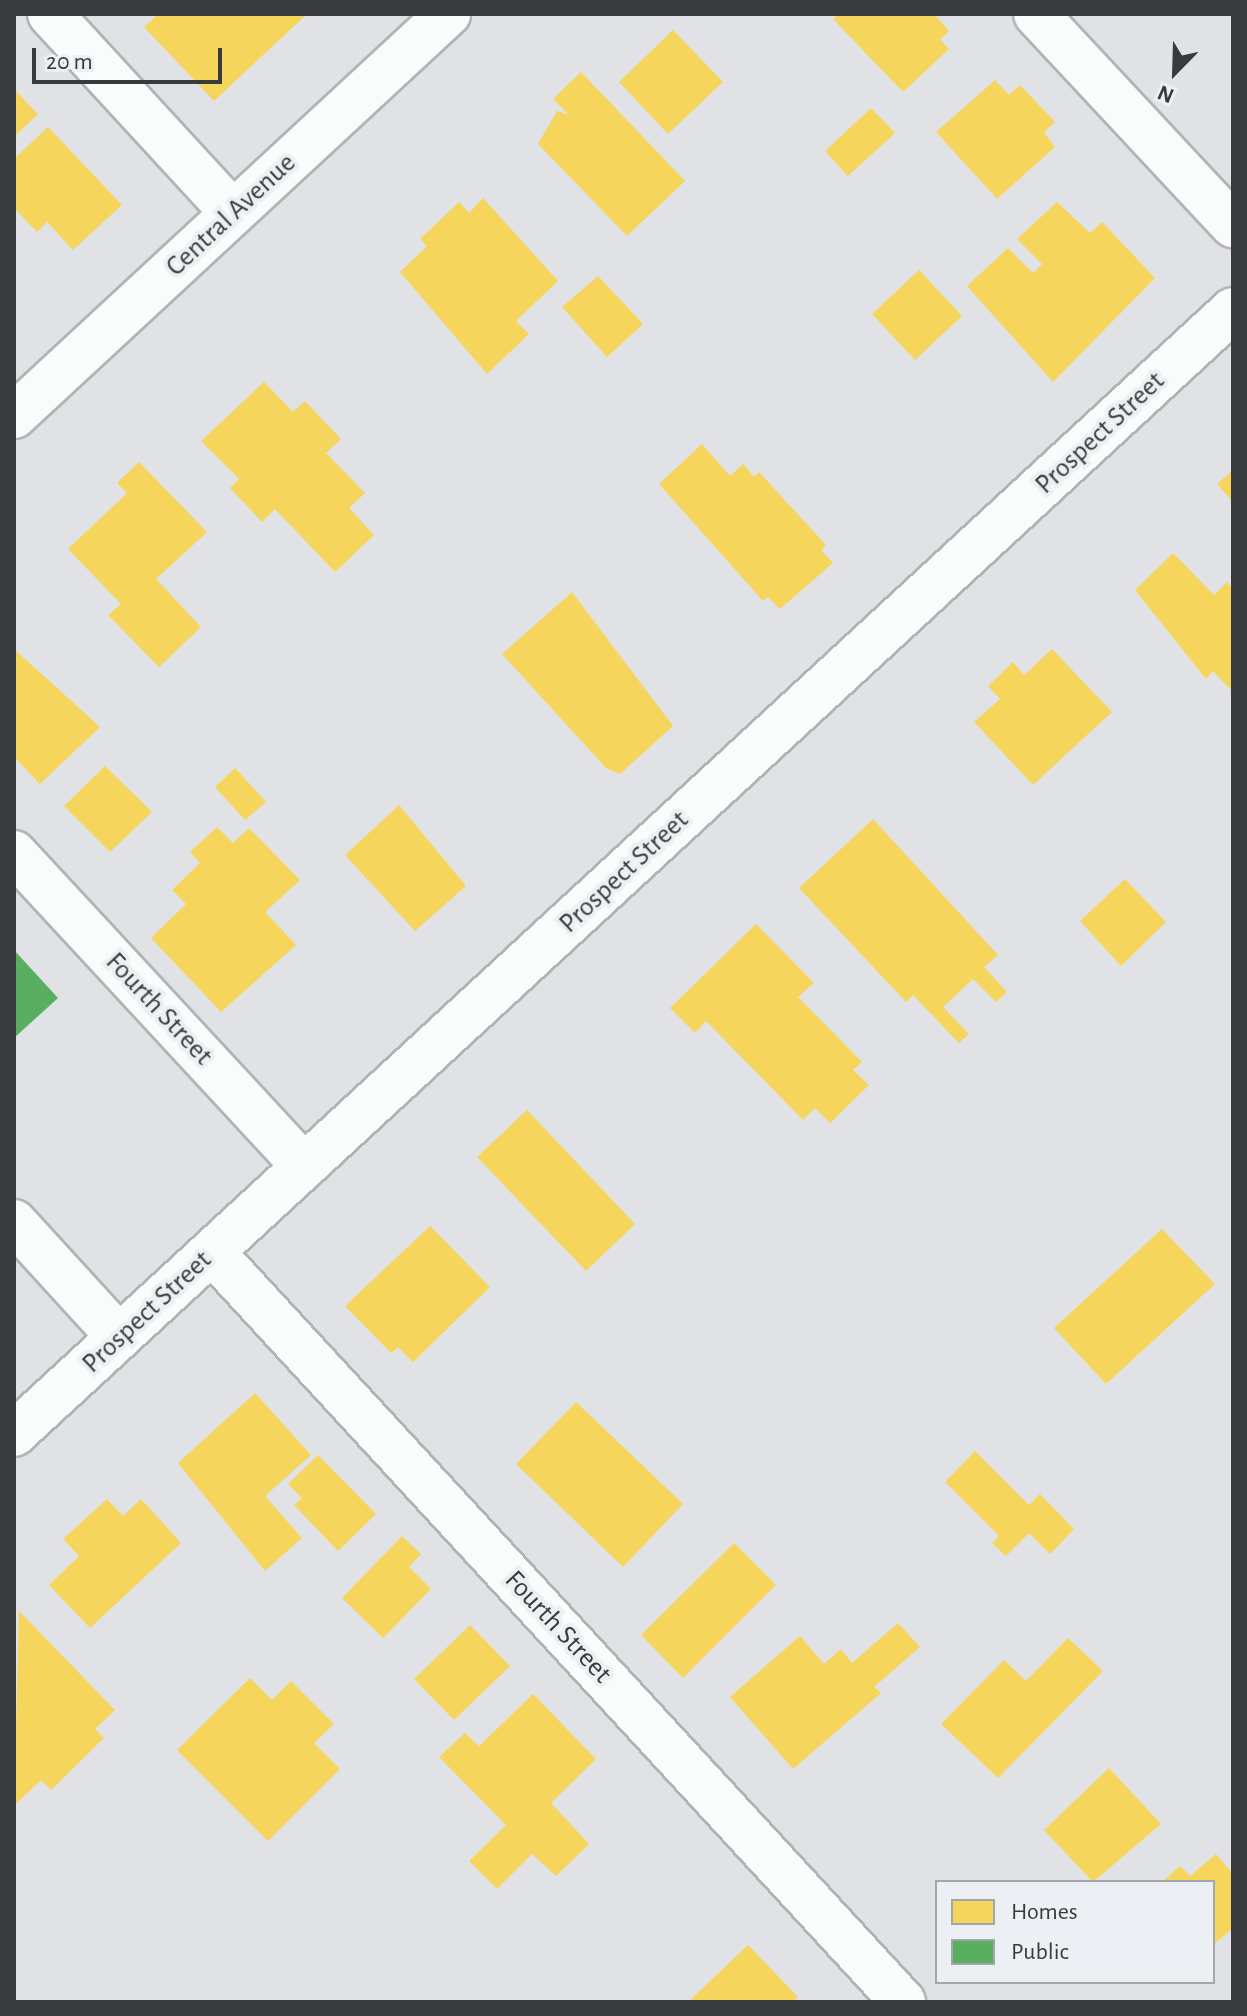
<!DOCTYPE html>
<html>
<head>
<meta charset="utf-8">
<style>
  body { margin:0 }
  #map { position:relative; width:1247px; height:2016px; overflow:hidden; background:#e0e2e5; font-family:"Alegreya Sans",sans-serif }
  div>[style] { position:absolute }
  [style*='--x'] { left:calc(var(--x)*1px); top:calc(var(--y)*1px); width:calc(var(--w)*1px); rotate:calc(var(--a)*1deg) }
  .homes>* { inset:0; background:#f6d55c }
  .public>* { inset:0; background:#5aae61 }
  .roads { filter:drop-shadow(2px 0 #b1b3b5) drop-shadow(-2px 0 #b1b3b5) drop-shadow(0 2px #b1b3b5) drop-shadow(0 -2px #b1b3b5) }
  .minor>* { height:44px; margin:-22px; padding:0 22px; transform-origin:22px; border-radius:22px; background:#fafbfb }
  span { translate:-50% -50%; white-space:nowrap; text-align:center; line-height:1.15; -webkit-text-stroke:8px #ecf0f4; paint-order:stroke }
  .street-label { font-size:28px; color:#383a3b }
  .frame { position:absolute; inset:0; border:16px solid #383a3b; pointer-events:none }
  .legend { position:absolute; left:935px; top:1880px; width:280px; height:104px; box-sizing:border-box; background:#ecf0f4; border:2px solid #a4a7aa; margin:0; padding:10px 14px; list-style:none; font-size:24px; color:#383a3b }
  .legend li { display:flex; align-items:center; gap:16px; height:40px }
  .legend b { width:40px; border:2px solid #a4a7aa }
  .north { position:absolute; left:1135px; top:32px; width:80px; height:80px; -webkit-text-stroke:6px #ecf0f4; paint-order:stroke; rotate:203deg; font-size:22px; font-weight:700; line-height:32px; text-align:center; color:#383a3b }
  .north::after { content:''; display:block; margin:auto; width:28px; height:36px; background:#383a3b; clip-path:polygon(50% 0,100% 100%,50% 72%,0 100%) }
  .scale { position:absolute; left:32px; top:48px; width:190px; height:36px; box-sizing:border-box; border:4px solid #383a3b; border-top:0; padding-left:10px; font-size:24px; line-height:28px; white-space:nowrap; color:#383a3b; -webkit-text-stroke:6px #ecf0f4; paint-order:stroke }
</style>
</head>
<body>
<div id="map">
  <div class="homes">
    <div style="clip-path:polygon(158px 14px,307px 14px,214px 101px,144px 27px)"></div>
    <div style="clip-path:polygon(839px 14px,934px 14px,949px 31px,940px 39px,949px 49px,903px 92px,833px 19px)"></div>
    <div style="clip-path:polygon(673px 30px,723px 82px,668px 134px,619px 82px)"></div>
    <div style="clip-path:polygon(581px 72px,685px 181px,627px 236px,538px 144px,557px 111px,569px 115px,553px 99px)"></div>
    <div style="clip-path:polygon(995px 80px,1009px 95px,1020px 85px,1055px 122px,1044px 132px,1055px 147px,997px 199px,936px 132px)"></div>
    <div style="clip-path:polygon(14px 89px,38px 114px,14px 137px)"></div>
    <div style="clip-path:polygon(871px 108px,895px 133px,848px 176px,825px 151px)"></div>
    <div style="clip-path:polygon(48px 127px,122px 205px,73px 250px,47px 222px,37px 232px,14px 208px,14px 159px)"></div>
    <div style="clip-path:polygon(483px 198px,558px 281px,516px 321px,529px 334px,487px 374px,400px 272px,427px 246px,420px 239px,459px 202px,469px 213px)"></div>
    <div style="clip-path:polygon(1057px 202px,1090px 233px,1102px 222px,1155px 278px,1053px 382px,967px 286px,1008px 248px,1033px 273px,1042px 264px,1017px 239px)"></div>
    <div style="clip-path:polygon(919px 270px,962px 316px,915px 360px,872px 314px)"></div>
    <div style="clip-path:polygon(598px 276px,643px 324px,607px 357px,562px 307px)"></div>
    <div style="clip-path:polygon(264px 382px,293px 412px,305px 401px,341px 439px,326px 453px,365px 493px,349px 508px,374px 535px,335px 572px,275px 509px,262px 522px,230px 488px,239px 479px,201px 441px)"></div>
    <div style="clip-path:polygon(702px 444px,730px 476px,743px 464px,754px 477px,759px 472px,826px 545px,821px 550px,833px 563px,780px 609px,768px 597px,763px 601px,659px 484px)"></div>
    <div style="clip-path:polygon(139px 462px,207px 532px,156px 579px,201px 627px,159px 667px,108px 615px,121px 604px,68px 549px,127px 493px,117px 483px)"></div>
    <div style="clip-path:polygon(1233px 470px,1233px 502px,1217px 484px)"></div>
    <div style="clip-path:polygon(1173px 553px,1214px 595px,1227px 582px,1233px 589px,1233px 692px,1213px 671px,1206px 679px,1135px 590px)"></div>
    <div style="clip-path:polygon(572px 592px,673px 726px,620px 774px,606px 768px,502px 654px)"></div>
    <div style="clip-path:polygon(14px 649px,100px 727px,40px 784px,14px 757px)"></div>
    <div style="clip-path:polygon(1052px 649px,1112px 712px,1033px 785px,974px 722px,1000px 699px,988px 686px,1013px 662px,1024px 675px)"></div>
    <div style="clip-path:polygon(105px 766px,152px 812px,110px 852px,64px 806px)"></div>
    <div style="clip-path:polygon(235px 768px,266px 802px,245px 820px,215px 787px)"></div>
    <div style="clip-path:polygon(399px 805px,466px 886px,415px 931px,345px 855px)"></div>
    <div style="clip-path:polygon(873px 819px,998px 955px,984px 967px,1007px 992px,996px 1002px,973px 979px,943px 1007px,969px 1034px,959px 1043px,913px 995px,906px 1002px,799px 888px)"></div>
    <div style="clip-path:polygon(217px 827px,233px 843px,249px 828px,300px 880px,265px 912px,296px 945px,221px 1012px,151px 938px,186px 904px,172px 890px,200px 863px,190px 852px)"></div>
    <div style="clip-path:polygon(1125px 879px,1166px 922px,1121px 966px,1080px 921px)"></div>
    <div style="clip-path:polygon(756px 924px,814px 983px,798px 997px,862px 1062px,853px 1070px,869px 1085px,830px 1123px,815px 1108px,803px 1120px,706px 1021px,695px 1033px,670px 1008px)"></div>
    <div style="clip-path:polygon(527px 1110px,635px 1224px,586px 1271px,477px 1157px)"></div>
    <div style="clip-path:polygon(430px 1226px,490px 1287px,413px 1362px,398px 1347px,391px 1353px,345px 1306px)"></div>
    <div style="clip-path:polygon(1162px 1229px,1215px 1284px,1106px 1384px,1054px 1328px)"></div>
    <div style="clip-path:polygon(255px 1393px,311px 1455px,265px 1496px,302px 1538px,265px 1571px,178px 1463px)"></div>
    <div style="clip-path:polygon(576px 1402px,683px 1504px,623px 1567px,516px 1464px)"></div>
    <div style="clip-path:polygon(975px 1451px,1029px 1505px,1040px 1494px,1074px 1529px,1050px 1554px,1029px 1533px,1006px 1556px,992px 1543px,999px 1536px,945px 1482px)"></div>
    <div style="clip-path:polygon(318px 1455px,376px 1514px,338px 1551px,294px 1505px,302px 1498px,288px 1484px)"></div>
    <div style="clip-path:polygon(107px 1499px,123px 1516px,141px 1499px,181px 1543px,90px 1628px,49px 1585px,79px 1556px,63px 1539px)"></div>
    <div style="clip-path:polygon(402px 1536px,421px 1554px,409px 1567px,431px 1589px,383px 1638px,342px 1598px)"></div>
    <div style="clip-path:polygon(734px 1543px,776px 1585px,683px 1678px,641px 1635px)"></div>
    <div style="clip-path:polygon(19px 1611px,115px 1710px,95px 1729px,104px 1738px,51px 1790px,41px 1780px,14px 1806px)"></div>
    <div style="clip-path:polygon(898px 1623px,920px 1647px,874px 1687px,881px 1693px,793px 1769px,730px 1697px,800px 1636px,824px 1664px,841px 1649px,852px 1663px)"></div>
    <div style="clip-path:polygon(470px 1625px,510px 1666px,454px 1720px,414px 1679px)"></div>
    <div style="clip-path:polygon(1068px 1638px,1103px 1671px,998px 1778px,941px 1724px,1004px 1660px,1026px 1681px)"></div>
    <div style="clip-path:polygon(250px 1678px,272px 1700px,291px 1681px,334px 1724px,314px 1743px,340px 1769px,268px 1841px,177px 1750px)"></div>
    <div style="clip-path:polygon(533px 1694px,596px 1759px,551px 1803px,589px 1844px,556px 1876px,532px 1854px,497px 1889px,469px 1861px,506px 1825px,439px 1757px,465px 1733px,479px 1746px)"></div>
    <div style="clip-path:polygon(1109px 1768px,1161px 1824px,1093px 1882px,1044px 1830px)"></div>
    <div style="clip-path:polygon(1216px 1854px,1233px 1874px,1233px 1928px,1213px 1945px,1213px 1882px,1162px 1882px,1180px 1866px,1190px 1876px)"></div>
    <div style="clip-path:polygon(748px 1945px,798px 1997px,793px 2002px,688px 2002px)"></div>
  </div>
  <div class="public">
    <div style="clip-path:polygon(14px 950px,58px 998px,14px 1038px)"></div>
  </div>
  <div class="roads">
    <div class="minor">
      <div style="--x:50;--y:14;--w:270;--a:47.4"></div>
      <div style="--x:1036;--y:14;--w:289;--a:47"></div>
      <div style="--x:14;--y:416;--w:592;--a:-42.81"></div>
      <div style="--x:14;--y:853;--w:427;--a:47.2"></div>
      <div style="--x:14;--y:1222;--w:156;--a:47.6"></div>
      <div style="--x:212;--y:1252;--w:1020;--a:47.34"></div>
      <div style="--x:14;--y:1434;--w:1658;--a:-42.68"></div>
    </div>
  </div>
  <div class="street-label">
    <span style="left:231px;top:215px;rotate:-43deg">Central Avenue</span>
    <span style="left:1100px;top:433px;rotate:-43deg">Prospect Street</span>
    <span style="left:624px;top:872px;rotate:-43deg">Prospect Street</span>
    <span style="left:159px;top:1009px;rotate:47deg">Fourth Street</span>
    <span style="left:147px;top:1312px;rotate:-43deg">Prospect Street</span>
    <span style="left:558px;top:1627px;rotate:47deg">Fourth Street</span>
  </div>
  <div class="frame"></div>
  <ul class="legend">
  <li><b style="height:22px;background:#f6d55c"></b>Homes</li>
  <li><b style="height:22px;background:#5aae61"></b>Public</li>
  </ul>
  <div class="north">N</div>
  <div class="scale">20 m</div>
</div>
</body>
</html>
